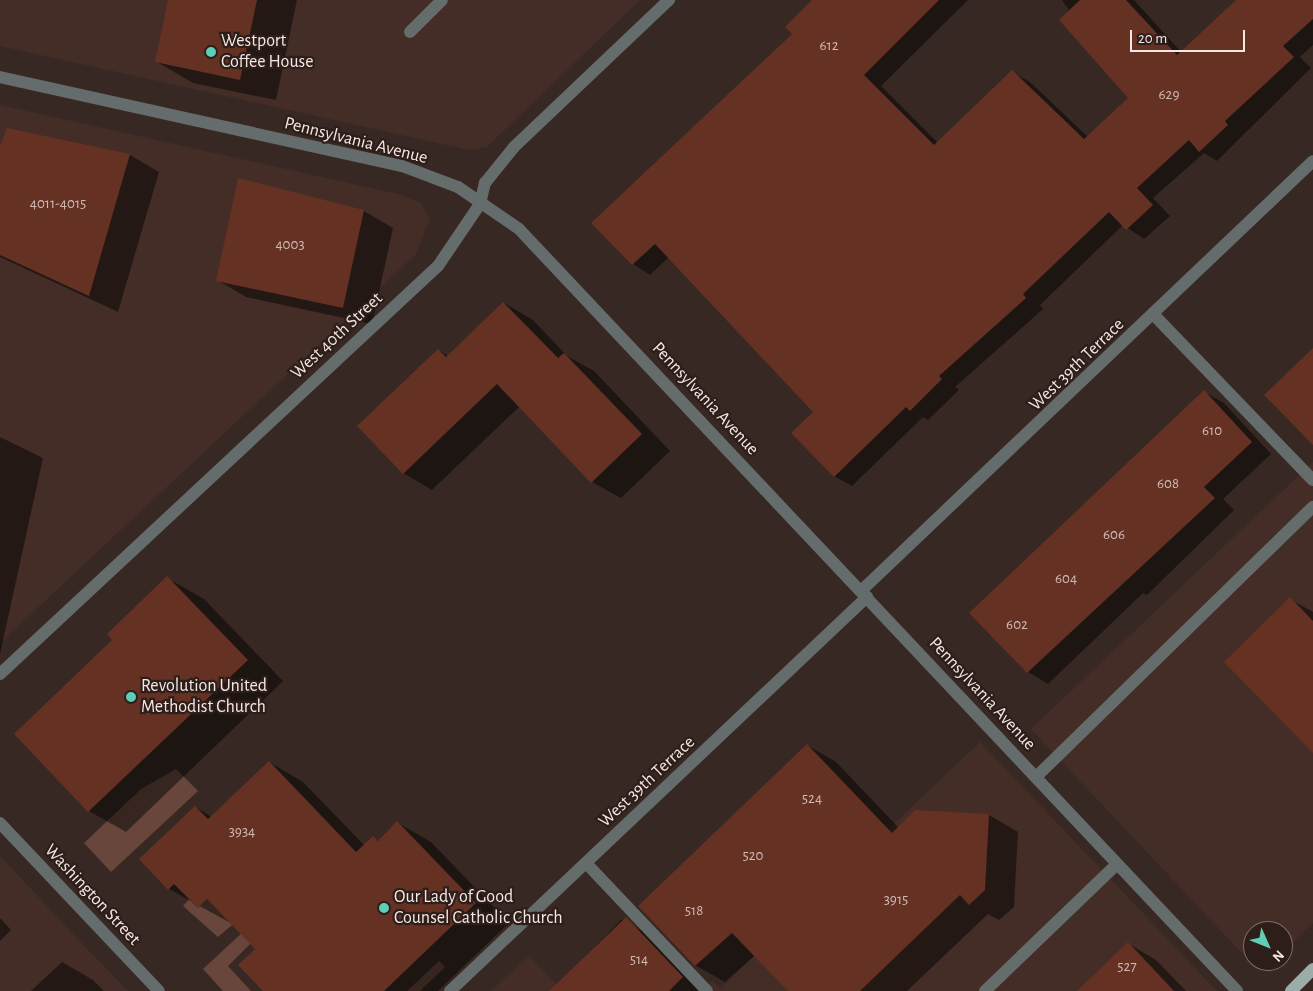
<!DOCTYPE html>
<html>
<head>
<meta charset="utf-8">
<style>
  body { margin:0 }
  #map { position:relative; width:1313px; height:991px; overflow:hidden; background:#382823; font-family:"Alegreya Sans",sans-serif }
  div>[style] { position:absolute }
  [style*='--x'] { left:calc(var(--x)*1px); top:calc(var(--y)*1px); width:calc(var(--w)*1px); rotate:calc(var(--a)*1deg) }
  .built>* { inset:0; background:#442d26 }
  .green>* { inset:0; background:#68463c }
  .shadow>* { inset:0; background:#0007 }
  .building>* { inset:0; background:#643123 }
  .minor>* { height:12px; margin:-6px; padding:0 6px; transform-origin:6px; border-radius:6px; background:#646d6b }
  .major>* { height:12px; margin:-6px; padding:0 6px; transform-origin:6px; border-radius:6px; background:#9aada8 }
  .dots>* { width:14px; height:14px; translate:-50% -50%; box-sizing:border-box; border:2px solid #2e1e1a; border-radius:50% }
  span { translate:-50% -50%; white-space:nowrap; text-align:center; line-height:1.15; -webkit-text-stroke:4.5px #2e1e1a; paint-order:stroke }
  .number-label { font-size:15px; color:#d0bab4 }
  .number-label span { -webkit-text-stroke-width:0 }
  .poi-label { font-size:18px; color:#f4e8e5 }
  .left { translate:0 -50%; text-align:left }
  .street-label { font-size:18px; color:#f4e8e5 }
  .north { position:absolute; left:1243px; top:921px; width:50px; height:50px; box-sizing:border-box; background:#2e1e1a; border:1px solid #7d6f6b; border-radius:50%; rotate:134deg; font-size:14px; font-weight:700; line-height:20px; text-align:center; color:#f4e8e5 }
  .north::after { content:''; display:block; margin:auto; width:18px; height:22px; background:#5eceb7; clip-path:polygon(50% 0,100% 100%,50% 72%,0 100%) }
  .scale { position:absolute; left:1130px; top:30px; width:115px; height:22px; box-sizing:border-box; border:2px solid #f4e8e5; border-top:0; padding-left:6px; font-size:15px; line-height:18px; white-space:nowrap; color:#f4e8e5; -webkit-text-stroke:4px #2e1e1a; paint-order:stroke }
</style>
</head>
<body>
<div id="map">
  <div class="built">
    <div style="clip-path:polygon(0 0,640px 0,487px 147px,469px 150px,0 46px)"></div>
    <div style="clip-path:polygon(0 105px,398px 194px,421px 203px,430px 218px,416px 254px,0 643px)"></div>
    <div style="clip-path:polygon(1313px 462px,1313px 923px,1283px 951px,1283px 931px,1253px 931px,1253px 961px,1273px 961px,1256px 968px,1031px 729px)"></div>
    <div style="clip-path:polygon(980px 742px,1217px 991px,701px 991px,712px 981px,721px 988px)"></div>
    <div style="clip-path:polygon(0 856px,76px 937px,128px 991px,0 991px)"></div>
    <div style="clip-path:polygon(529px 956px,563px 991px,491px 991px)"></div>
  </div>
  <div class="green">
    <div style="clip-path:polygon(176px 769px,198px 791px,111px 872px,84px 843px,141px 789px)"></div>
    <div style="clip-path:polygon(189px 899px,198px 908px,207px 899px,227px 919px,260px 901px,218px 937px,183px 906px)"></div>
    <div style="clip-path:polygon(244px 931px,253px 941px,228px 966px,251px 991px,223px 991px,203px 969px)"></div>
    <div style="clip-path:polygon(439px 961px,445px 967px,420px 991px,407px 991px)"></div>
  </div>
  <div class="shadow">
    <div style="clip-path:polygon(170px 0,297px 0,276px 100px,193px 83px,157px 62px)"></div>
    <div style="clip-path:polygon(822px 0,968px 0,881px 86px,938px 143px,1012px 72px,1030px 82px,1088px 137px,1130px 98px,1062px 0,1134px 0,1182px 53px,1241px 0,1313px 0,1313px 45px,1300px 57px,1311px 68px,1217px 161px,1204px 153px,1153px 198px,1170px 216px,1144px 239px,1123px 225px,1040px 305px,1043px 309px,955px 387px,959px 390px,928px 420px,923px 417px,852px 486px,834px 476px,815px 412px,669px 257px,650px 275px,633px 264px)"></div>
    <div style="clip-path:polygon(0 148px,130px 155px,159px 172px,118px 312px,0 257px)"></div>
    <div style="clip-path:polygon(364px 211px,393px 228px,372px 324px,246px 297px,217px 280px)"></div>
    <div style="clip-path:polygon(504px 303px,533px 320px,567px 356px,594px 371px,670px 451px,621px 498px,592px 482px,520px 406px,432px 490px,403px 473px,438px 350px,448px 356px)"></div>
    <div style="clip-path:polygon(1204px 392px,1224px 403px,1271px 454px,1223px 499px,1234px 510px,1147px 595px,1143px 593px,1048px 684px,1028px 672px,971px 613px)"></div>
    <div style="clip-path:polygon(0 437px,43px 458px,0 654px)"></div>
    <div style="clip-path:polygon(167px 578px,204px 599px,283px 681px,126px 832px,89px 811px,114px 640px)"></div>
    <div style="clip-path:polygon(1290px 599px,1313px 612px,1313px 751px)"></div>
    <div style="clip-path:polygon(807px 745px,836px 762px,899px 828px,989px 815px,1018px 832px,1014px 907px,999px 920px,988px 914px,907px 991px,790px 991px,755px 955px,725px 982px,695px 965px)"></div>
    <div style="clip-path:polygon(269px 762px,303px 782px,365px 846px,373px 838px,379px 841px,398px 823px,431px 842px,509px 923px,438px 991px,267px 991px,257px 949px,234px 925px,169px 889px,195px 807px,212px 817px)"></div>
    <div style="clip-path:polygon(0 918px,11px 930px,0 941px)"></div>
    <div style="clip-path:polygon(622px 919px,642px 931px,701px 991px,574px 991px,562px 980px)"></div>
    <div style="clip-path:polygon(1129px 944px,1156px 960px,1186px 991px,1080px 991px)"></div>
    <div style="clip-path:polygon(62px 962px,93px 980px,104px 991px,31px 991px)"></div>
  </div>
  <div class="building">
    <div style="clip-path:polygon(168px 0,257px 0,240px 80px,155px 62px)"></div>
    <div style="clip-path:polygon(812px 0,939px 0,864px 75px,934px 145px,1012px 70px,1084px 139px,1128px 98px,1059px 20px,1080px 0,1126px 0,1177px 55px,1236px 0,1313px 0,1313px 19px,1283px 46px,1294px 57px,1225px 121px,1228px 125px,1199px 152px,1189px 140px,1137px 188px,1153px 205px,1126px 230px,1109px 212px,1023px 294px,1026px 298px,939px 376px,942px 379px,910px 411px,906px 407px,834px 477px,791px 433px,813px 412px,655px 244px,632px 265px,591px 223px,792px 34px,785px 27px)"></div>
    <div style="clip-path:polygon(7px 128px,130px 154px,89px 296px,0 255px,0 146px)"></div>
    <div style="clip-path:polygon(238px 178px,364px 210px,343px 308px,216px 281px)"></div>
    <div style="clip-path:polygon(503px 302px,558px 358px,564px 353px,642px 434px,591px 483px,497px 384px,403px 474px,357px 426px,438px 349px,446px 357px)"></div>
    <div style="clip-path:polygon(1313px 348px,1313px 445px,1264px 395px)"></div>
    <div style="clip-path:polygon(1204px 390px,1252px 442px,1204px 487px,1215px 498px,1027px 673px,969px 613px)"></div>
    <div style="clip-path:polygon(167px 576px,248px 660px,88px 812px,14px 734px,112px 640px,107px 634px)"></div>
    <div style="clip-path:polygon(1290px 597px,1313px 621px,1313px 753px,1224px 662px)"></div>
    <div style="clip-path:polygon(807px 744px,892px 833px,915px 810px,989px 814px,985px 890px,969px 905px,960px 895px,860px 991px,788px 991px,732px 933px,695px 966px,638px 906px)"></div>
    <div style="clip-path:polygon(269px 761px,356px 852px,373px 836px,378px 841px,397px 821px,476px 903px,384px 991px,263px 991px,238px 965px,255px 949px,207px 899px,198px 908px,174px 884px,168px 890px,139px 859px,195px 806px,208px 819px)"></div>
    <div style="clip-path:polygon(626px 917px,683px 977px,669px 991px,549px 991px)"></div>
    <div style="clip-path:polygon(1128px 942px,1174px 991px,1077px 991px)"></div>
  </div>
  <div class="minor">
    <div style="--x:410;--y:32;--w:45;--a:-45"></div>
    <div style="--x:0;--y:77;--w:412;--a:12.5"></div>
    <div style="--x:402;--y:166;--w:60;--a:20.6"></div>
    <div style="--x:458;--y:187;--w:74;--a:34.5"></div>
    <div style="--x:519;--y:229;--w:1047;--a:46.7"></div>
    <div style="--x:1154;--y:315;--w:229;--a:46.1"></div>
    <div style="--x:862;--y:590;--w:622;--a:-43.57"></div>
    <div style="--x:0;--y:674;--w:599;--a:-42.97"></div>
    <div style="--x:438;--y:266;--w:75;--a:-55.9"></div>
    <div style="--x:480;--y:204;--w:22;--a:-77"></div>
    <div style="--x:485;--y:183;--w:46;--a:-51.1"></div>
    <div style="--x:514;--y:147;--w:214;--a:-43.5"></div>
    <div style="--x:1036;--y:777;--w:387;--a:-44.3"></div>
    <div style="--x:0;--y:823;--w:231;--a:46.6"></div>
    <div style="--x:586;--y:863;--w:176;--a:46.6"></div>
    <div style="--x:450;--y:991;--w:574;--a:-43.38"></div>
    <div style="--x:985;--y:991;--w:183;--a:-43.9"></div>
  </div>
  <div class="major">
    <div style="--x:1291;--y:991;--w:31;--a:-45"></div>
  </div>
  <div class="dots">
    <div style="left:211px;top:52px;background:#5eceb7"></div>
    <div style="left:131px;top:697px;background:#5eceb7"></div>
    <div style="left:384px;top:908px;background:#5eceb7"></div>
  </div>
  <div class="number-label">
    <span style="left:829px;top:46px">612</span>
    <span style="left:1169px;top:95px">629</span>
    <span style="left:58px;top:204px">4011-4015</span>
    <span style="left:290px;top:245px">4003</span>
    <span style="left:1212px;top:431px">610</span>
    <span style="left:1168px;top:484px">608</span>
    <span style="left:1114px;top:535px">606</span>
    <span style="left:1066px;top:579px">604</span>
    <span style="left:1017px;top:625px">602</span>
    <span style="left:812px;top:799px">524</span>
    <span style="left:242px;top:832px">3934</span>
    <span style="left:753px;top:856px">520</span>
    <span style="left:896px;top:900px">3915</span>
    <span style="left:694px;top:911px">518</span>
    <span style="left:639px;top:960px">514</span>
    <span style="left:1127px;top:967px">527</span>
  </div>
  <div class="poi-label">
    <span class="left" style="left:221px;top:52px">Westport<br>Coffee House</span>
    <span class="left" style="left:141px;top:697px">Revolution United<br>Methodist Church</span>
    <span class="left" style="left:394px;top:908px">Our Lady of Good<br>Counsel Catholic Church</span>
  </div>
  <div class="street-label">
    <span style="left:356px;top:141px;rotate:14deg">Pennsylvania Avenue</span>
    <span style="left:337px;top:336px;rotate:-43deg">West 40th Street</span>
    <span style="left:1077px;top:365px;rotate:-44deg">West 39th Terrace</span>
    <span style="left:705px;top:399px;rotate:47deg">Pennsylvania Avenue</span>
    <span style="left:982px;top:694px;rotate:47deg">Pennsylvania Avenue</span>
    <span style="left:647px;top:782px;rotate:-43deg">West 39th Terrace</span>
    <span style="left:92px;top:895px;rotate:47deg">Washington Street</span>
  </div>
  <div class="north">N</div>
  <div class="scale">20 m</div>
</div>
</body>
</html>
